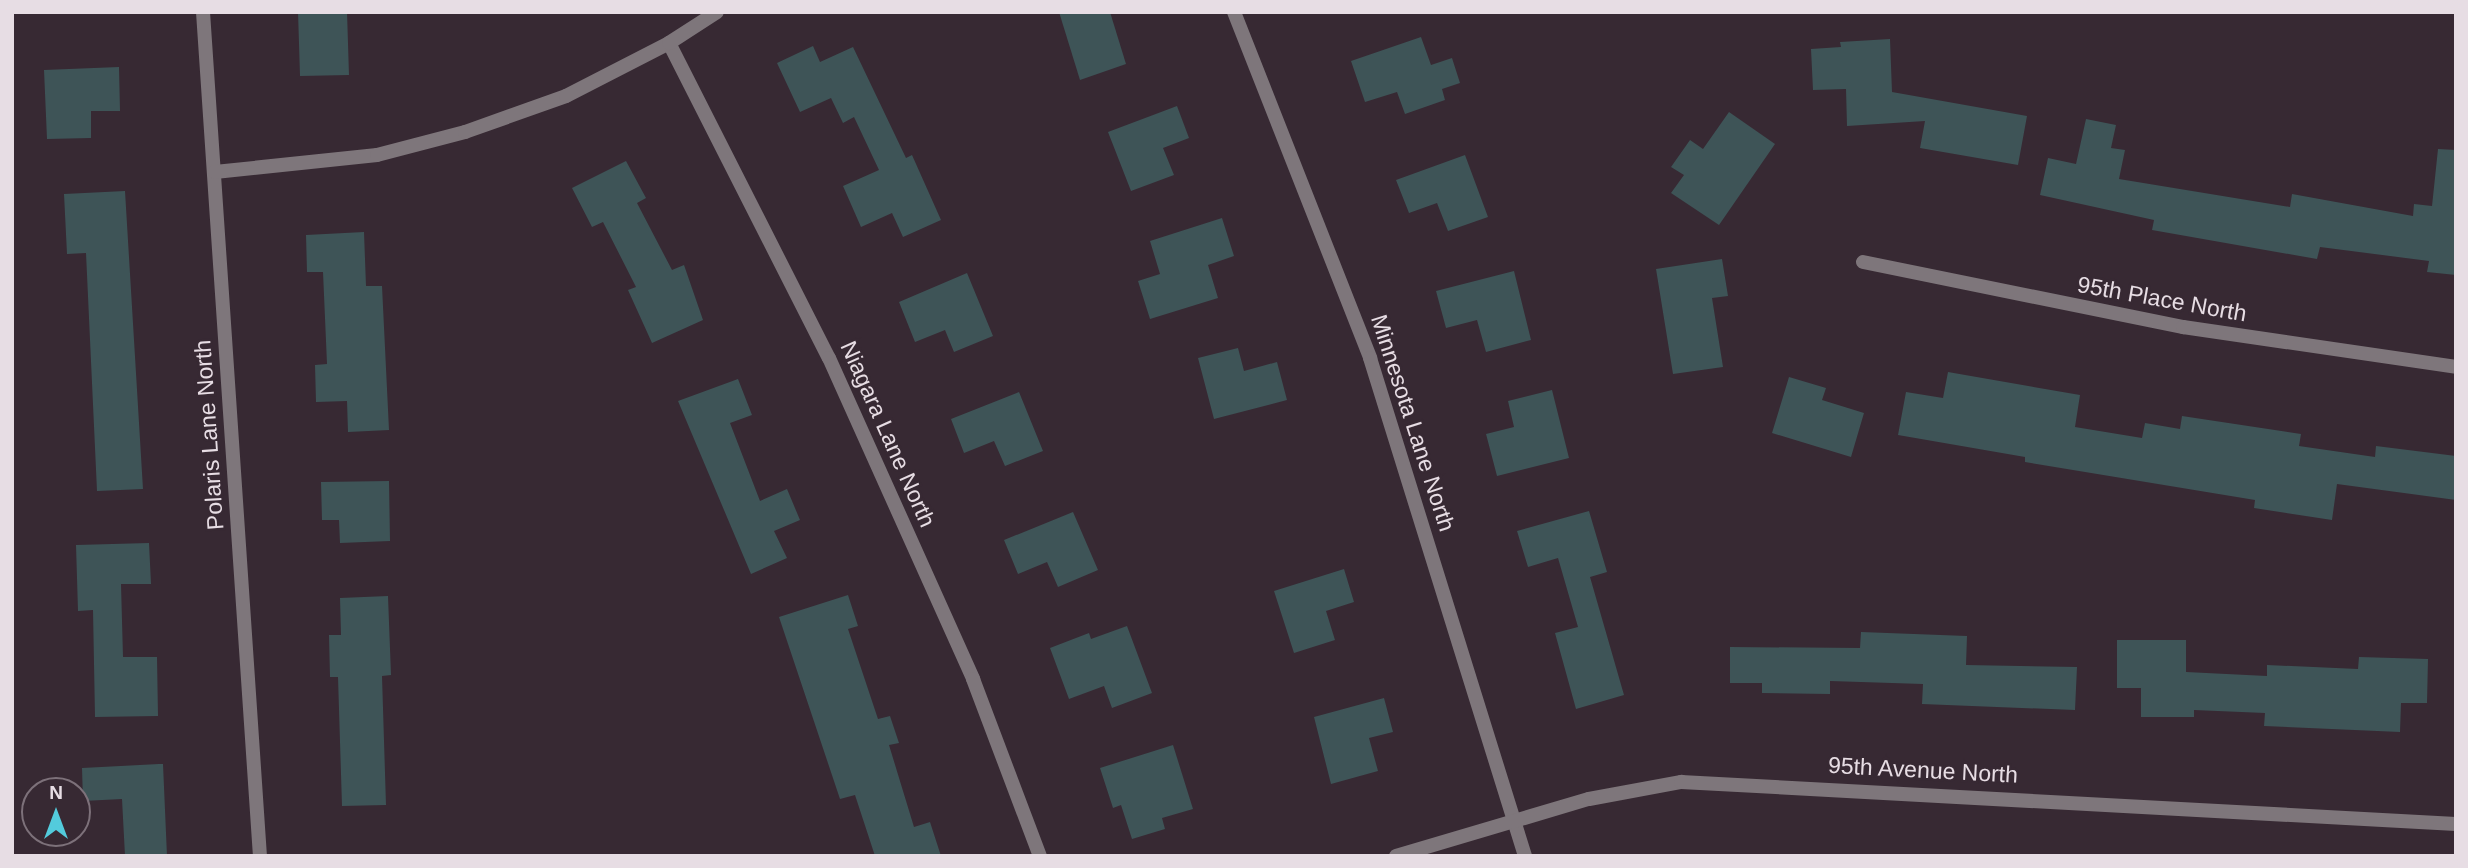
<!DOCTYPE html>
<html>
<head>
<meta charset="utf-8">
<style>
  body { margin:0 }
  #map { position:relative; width:2468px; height:868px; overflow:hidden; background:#372933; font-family:Helvetica,sans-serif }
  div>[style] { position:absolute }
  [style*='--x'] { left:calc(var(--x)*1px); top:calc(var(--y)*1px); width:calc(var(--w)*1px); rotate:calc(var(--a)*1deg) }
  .building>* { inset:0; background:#3e5457 }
  .street>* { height:14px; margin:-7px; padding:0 7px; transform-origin:7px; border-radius:7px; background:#7e767b }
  span { translate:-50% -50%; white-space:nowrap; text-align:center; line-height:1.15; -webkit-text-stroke:5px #372933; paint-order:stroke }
  .street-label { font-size:23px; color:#e7dde4 }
  .frame { position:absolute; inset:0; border:14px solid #e7dde4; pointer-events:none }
  .north { position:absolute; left:21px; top:777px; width:70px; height:70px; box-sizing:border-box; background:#372933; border:2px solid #7d717a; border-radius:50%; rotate:0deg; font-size:19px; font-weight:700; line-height:28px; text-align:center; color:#e7dde4 }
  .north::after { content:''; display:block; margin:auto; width:24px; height:32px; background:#53cbdc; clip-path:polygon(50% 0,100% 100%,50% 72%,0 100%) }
</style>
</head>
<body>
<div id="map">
  <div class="building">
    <div style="clip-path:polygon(298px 12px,347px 12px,349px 75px,300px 76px)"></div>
    <div style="clip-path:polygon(1059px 12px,1110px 12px,1126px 64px,1080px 80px)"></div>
    <div style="clip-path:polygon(1421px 37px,1431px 65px,1452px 58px,1460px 83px,1442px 89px,1445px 100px,1405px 114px,1397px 92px,1365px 102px,1351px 61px)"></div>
    <div style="clip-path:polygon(1890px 39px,1892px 92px,2027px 116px,2018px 165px,1920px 148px,1925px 121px,1847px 126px,1846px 89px,1813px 90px,1811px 49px,1841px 47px,1840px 42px)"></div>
    <div style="clip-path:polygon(813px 46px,820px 62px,853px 47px,906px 158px,912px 155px,941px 220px,903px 237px,892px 213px,861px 227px,843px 186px,879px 170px,854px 117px,843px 123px,831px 98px,800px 112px,777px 63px)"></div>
    <div style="clip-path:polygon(119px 67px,120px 111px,91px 111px,91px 138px,47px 139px,44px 70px)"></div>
    <div style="clip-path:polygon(1177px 106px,1189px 138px,1163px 148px,1174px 175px,1131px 191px,1108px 132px)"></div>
    <div style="clip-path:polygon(1729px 112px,1775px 144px,1719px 225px,1671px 193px,1684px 175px,1671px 167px,1690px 140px,1703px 149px)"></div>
    <div style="clip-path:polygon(2086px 119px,2116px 125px,2111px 148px,2125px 150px,2119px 179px,2290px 207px,2292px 194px,2413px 216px,2414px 204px,2432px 206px,2438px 149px,2456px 150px,2456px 275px,2427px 272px,2429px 261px,2320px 247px,2317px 259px,2152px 230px,2154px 220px,2040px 195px,2048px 158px,2076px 164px)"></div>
    <div style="clip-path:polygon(1465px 155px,1488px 217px,1448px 231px,1437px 203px,1409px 213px,1396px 180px)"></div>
    <div style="clip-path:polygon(626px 161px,646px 198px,637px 203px,672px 270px,684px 265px,703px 320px,652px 343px,628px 290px,636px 287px,603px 222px,592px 227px,572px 188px)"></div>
    <div style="clip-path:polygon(125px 191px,143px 489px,97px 491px,86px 253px,67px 254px,64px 194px)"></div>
    <div style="clip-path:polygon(1222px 218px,1234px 256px,1208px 265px,1218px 298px,1150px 319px,1138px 281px,1160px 274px,1150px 241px)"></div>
    <div style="clip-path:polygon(364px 232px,366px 286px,382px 286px,389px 430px,348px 432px,347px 401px,316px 402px,315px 365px,327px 364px,323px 272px,307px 272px,306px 235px)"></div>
    <div style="clip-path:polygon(1722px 259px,1728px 296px,1712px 298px,1723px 367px,1673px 374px,1656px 269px)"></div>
    <div style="clip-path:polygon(1514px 271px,1531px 340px,1486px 352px,1477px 320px,1446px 328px,1436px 291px)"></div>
    <div style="clip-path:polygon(967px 273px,993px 336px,954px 352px,945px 330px,915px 342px,899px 302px)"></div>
    <div style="clip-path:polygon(1238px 348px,1244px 371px,1277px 362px,1287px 400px,1214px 419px,1198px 358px)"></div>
    <div style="clip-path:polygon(1948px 372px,2080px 395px,2075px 427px,2142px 438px,2145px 423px,2180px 429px,2182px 416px,2301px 434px,2299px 446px,2375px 457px,2376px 446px,2456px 456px,2456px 500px,2337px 484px,2332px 520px,2254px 508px,2255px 500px,2025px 462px,2025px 457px,1898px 435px,1906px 392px,1943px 398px)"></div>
    <div style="clip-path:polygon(1789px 377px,1826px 388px,1822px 400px,1864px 413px,1851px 457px,1772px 433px)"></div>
    <div style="clip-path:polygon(738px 379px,752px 415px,730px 423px,760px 501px,787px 489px,800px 520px,774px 531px,787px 558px,751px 574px,678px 401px)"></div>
    <div style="clip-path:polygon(1552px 390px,1569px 458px,1497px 476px,1486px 434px,1514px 427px,1508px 401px)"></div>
    <div style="clip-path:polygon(1019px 392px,1043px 451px,1005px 466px,994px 441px,964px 453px,951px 419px)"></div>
    <div style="clip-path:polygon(389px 481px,390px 541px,340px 543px,339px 520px,322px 520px,321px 482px)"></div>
    <div style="clip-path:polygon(1589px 511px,1607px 572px,1590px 577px,1624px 695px,1576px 709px,1555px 633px,1578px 627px,1558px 558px,1528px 567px,1517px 531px)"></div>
    <div style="clip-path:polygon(1073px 512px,1098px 570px,1058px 587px,1047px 562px,1018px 574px,1004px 540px)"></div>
    <div style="clip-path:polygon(149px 543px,151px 584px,121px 584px,123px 657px,157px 657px,158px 716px,95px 717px,93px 610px,78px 611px,76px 545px)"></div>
    <div style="clip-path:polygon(1344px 569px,1354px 602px,1326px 611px,1335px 640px,1294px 653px,1274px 591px)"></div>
    <div style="clip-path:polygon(848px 595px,858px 626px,848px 629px,878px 719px,890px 716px,899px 743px,889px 745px,914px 827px,930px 822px,941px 856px,875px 856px,855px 795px,840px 799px,779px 617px)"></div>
    <div style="clip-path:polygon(388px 596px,391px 675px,382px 676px,386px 805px,342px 806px,338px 677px,330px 677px,329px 635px,341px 635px,340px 598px)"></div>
    <div style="clip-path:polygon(1127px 626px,1152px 693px,1112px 708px,1104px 686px,1069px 699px,1050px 648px,1089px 633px,1091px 639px)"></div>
    <div style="clip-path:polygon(1861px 632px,1967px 636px,1966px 665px,2077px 667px,2075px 710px,1922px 704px,1923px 684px,1830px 681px,1830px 694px,1762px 693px,1762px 683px,1730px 683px,1730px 647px,1860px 648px)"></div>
    <div style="clip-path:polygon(2117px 640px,2186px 640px,2186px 672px,2267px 676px,2267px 665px,2358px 669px,2359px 657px,2428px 659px,2427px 703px,2401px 703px,2400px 732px,2264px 726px,2265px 713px,2194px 710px,2194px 717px,2141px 717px,2141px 688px,2117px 688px)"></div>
    <div style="clip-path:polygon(1384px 698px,1393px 732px,1369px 738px,1378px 771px,1331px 784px,1314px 717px)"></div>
    <div style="clip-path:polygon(1173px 745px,1193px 809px,1162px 818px,1165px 829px,1132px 839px,1121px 805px,1113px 808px,1100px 768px)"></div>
    <div style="clip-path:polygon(159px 764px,163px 764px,167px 856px,125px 856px,122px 799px,83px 801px,82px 768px)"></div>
  </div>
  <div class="street">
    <div style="--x:203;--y:12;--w:846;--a:86.14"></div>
    <div style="--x:1234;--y:12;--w:372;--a:68.5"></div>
    <div style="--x:1370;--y:358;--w:522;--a:72.71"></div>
    <div style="--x:669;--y:43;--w:353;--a:63.1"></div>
    <div style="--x:829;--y:358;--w:352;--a:65.8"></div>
    <div style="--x:973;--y:679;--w:189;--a:69.3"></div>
    <div style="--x:215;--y:172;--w:163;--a:-6"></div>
    <div style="--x:377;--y:155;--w:91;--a:-14.6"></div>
    <div style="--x:465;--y:132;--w:107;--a:-19.6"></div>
    <div style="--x:566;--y:96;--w:116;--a:-27.2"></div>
    <div style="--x:669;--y:43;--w:57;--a:-32.9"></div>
    <div style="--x:1863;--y:262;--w:327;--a:11.5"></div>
    <div style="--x:2183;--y:327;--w:276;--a:8.3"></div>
    <div style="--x:1396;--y:856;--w:201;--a:-16.5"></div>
    <div style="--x:1589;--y:799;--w:94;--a:-10.5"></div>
    <div style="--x:1681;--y:782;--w:776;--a:3.1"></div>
  </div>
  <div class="street-label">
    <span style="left:2162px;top:299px;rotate:10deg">95th Place North</span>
    <span style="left:1413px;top:423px;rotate:72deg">Minnesota Lane North</span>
    <span style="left:888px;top:434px;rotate:66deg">Niagara Lane North</span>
    <span style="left:209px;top:435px;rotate:-94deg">Polaris Lane North</span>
    <span style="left:1923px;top:770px;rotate:3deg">95th Avenue North</span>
  </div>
  <div class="frame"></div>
  <div class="north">N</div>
</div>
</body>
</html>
